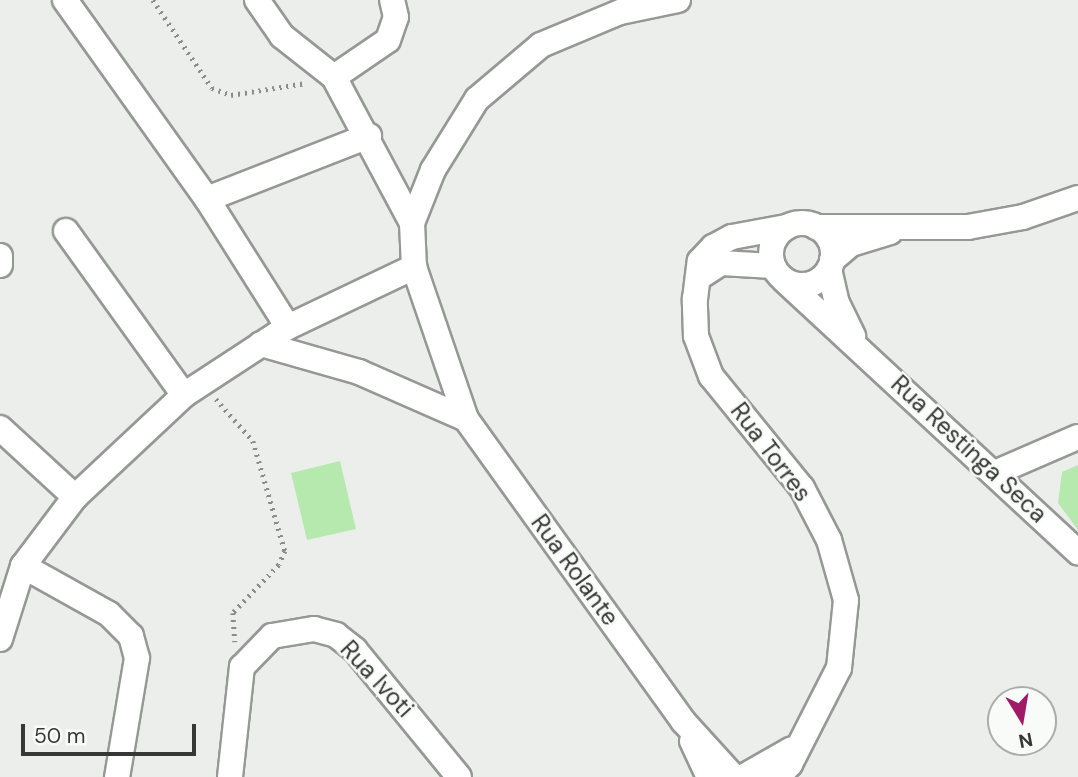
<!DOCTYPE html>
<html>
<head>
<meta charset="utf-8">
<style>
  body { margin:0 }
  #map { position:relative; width:1078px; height:777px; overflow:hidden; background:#eceeeb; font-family:"DM Sans",sans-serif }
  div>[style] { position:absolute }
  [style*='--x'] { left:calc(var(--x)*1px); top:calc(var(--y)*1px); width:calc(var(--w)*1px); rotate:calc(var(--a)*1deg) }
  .green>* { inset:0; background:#b5e9ae }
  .path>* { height:4.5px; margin-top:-2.25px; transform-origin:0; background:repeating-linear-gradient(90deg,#8a8c8a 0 2px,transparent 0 7px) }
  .roads { filter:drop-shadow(2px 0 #969896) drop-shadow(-2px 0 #969896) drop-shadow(0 2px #969896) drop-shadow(0 -2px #969896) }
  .street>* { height:24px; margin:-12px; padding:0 12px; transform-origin:12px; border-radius:12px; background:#fff }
  .street>.ring { margin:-12px; padding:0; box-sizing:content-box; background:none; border:24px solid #fff; border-radius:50% }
  span { translate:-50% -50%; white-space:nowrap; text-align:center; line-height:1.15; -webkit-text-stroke:5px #f9fbf9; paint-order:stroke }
  .street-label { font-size:24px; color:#363736 }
  .north { position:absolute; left:987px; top:686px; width:70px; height:70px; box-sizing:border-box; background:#f9fbf9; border:2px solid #abadab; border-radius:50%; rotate:169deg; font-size:19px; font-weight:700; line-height:28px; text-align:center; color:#363736 }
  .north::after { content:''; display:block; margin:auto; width:24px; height:32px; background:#a11a67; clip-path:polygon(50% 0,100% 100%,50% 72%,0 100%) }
  .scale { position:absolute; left:21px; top:724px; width:175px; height:32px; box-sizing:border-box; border:4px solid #363736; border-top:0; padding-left:9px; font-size:21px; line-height:24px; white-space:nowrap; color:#363736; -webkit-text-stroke:5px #f9fbf9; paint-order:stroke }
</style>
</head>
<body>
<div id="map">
  <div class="green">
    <div style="clip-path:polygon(340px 461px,356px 529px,307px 540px,291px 473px)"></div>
    <div style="clip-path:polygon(1078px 465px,1078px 530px,1058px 503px,1062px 472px)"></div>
  </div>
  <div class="path">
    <div style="--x:153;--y:0;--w:106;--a:56.2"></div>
    <div style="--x:212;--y:88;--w:20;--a:20"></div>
    <div style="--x:231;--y:95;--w:76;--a:-9.1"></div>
    <div style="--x:216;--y:399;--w:56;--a:48.6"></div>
    <div style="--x:253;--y:441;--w:115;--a:73.8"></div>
    <div style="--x:285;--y:551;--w:15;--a:113"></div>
    <div style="--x:279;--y:565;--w:66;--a:133.8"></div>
    <div style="--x:233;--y:613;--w:29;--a:86"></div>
  </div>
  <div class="roads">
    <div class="street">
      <div style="--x:65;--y:0;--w:244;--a:54.5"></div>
      <div style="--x:207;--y:199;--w:151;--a:57.7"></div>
      <div style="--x:257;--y:0;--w:44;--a:55.2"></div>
      <div style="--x:282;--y:36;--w:66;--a:38.3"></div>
      <div style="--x:334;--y:77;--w:166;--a:61.9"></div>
      <div style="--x:678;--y:0;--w:59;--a:168.3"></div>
      <div style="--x:620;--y:12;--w:86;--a:157.3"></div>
      <div style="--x:541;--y:45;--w:84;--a:139.8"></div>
      <div style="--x:477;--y:99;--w:84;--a:121.8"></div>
      <div style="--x:433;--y:170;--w:57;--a:111.6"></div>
      <div style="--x:412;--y:223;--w:44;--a:87.4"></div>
      <div style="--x:414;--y:267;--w:161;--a:71.1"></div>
      <div style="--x:466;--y:419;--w:372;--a:54.3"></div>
      <div style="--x:683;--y:721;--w:76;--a:47.7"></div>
      <div style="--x:334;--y:77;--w:65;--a:-34.4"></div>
      <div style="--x:388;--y:40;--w:24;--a:-71"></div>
      <div style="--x:396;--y:17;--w:17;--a:-103"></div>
      <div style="--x:207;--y:199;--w:174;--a:-21.3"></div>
      <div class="ring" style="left:771px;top:223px;width:38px;height:38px"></div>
      <div style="--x:816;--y:227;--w:152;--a:0"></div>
      <div style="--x:968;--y:227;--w:56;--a:-10.3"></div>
      <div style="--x:1023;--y:217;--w:58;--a:-19.1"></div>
      <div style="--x:66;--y:231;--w:202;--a:54.3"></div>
      <div style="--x:0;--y:256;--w:9;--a:90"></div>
      <div style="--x:832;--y:260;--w:25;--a:-40"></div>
      <div style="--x:851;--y:244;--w:41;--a:-17.1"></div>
      <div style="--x:829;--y:269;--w:35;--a:77"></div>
      <div style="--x:837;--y:303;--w:37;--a:64"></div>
      <div style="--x:698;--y:278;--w:27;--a:-33"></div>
      <div style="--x:721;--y:263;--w:52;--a:3.3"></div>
      <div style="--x:784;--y:280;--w:401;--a:42.8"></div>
      <div style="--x:261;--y:344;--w:102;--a:15.9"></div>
      <div style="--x:359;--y:372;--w:117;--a:23.7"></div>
      <div style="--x:0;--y:428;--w:102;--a:42.6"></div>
      <div style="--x:997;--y:472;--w:88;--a:-23.4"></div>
      <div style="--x:23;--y:566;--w:98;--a:29.2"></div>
      <div style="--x:109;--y:614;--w:31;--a:45"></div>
      <div style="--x:131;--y:636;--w:23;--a:75"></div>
      <div style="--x:137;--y:658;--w:121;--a:99.5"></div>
      <div style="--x:0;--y:639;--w:77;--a:-72.5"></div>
      <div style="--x:23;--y:566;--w:86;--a:-53"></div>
      <div style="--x:75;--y:497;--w:149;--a:-43.1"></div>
      <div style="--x:184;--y:395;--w:124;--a:-33.2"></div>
      <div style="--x:288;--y:327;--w:140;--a:-25.5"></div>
      <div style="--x:692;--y:741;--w:40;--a:65"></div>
      <div style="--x:230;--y:777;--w:111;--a:-83.8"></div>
      <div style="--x:242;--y:667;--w:43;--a:-45.9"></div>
      <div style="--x:272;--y:636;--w:43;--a:-9.5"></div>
      <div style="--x:314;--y:629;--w:23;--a:15"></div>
      <div style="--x:336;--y:635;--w:24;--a:38"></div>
      <div style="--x:355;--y:650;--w:164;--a:50.7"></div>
      <div style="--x:743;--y:777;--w:56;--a:-29.7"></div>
      <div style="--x:778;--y:777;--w:18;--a:-47"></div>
      <div style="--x:790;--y:764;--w:108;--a:-63"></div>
      <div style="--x:839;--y:668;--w:68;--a:-84.1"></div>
      <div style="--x:846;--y:600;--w:62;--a:-105.8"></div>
      <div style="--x:829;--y:540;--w:59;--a:-117.4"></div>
      <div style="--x:802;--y:488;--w:144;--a:-129.1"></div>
      <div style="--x:711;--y:376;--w:43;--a:-110.6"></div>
      <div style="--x:696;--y:336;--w:37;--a:-92"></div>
      <div style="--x:695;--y:299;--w:38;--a:-83"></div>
      <div style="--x:700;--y:261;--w:19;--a:-47"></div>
      <div style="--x:713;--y:247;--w:21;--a:-28"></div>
      <div style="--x:732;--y:237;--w:55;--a:-10.5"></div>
    </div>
  </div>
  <div class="street-label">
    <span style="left:969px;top:449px;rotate:43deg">Rua Restinga Seca</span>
    <span style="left:771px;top:452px;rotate:53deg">Rua Torres</span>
    <span style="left:575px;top:570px;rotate:54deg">Rua Rolante</span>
    <span style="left:377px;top:679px;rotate:47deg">Rua Ivoti</span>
  </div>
  <div class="north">N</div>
  <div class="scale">50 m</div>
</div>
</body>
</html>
